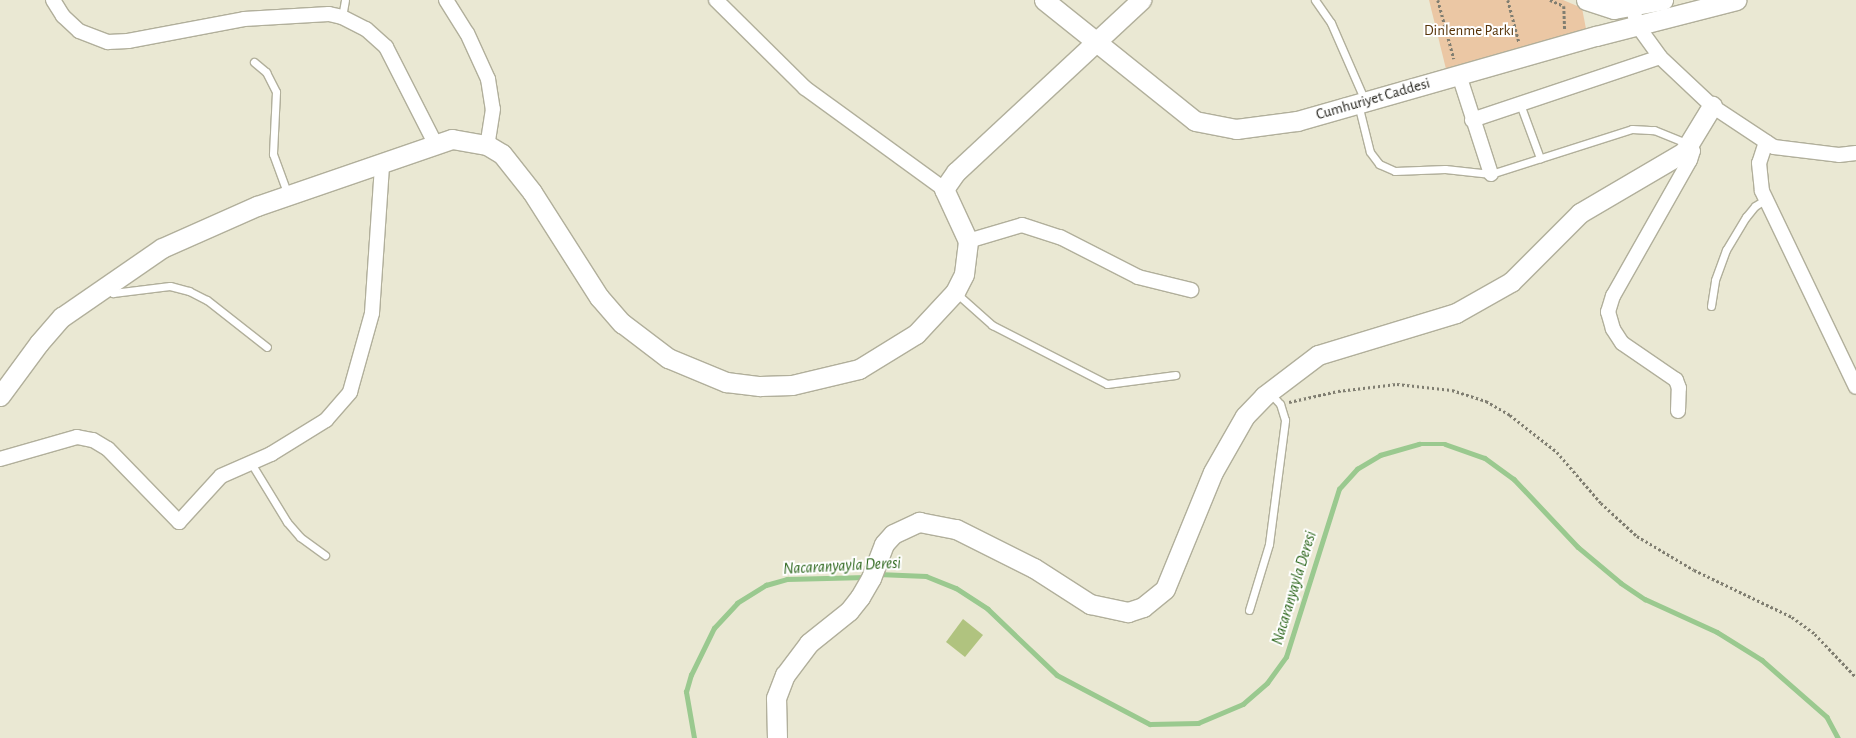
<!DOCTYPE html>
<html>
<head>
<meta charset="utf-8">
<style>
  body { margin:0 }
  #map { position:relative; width:1856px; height:738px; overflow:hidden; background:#eae8d3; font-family:"Alegreya Sans",sans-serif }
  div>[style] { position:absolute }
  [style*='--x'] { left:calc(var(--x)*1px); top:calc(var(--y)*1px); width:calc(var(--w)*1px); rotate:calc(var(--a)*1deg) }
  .green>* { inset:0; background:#ebc7a4 }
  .stream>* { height:4.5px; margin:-2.25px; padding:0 2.25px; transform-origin:2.25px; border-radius:2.25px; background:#9ac98f }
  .building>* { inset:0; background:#b0c37f }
  .path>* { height:2.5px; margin-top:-1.25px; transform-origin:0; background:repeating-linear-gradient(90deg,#807e71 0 2.5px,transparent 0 5px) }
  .roads { filter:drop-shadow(1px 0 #b1af9b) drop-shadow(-1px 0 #b1af9b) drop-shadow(0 1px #b1af9b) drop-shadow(0 -1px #b1af9b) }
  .lane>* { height:7px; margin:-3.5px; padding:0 3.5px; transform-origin:3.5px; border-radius:3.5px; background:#fff }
  .street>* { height:14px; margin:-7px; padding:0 7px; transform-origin:7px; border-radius:7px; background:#fff }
  .secondary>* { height:19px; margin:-9.5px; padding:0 9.5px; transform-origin:9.5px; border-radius:9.5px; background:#fff }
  span { translate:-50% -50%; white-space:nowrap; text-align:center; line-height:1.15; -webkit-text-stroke:4px #fff; paint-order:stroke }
  .park-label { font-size:15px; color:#573409 }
  .street-label { font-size:15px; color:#1c1b14 }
  .water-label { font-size:16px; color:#286317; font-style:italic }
</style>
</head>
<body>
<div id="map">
  <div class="green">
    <div style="clip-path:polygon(1429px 0,1563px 0,1582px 8px,1586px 29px,1446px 69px)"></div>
  </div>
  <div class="stream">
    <div style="--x:878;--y:574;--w:48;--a:2.4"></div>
    <div style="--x:926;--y:576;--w:32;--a:22"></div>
    <div style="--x:956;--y:588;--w:38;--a:33"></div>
    <div style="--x:988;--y:609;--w:95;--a:43.7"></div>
    <div style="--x:1057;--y:675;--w:105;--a:27.8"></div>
    <div style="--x:1150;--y:724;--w:48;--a:-1.2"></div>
    <div style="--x:1198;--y:723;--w:49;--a:-22.9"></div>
    <div style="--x:1243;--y:704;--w:32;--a:-41"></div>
    <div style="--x:1267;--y:683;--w:32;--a:-54"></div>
    <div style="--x:1286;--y:657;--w:176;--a:-72.5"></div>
    <div style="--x:1339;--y:489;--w:27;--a:-48"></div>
    <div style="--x:1357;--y:469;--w:27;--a:-31"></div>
    <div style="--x:1380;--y:455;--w:41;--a:-15.8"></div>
    <div style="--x:1419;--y:444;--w:26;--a:0"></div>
    <div style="--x:1445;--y:444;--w:42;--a:19.3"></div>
    <div style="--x:1485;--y:458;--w:36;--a:36"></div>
    <div style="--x:1514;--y:479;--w:93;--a:46.7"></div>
    <div style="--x:1578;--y:547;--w:56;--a:39.9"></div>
    <div style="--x:1621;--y:583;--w:29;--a:34"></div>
    <div style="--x:1645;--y:599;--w:79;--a:24.6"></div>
    <div style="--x:1717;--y:632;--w:53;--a:31.9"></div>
    <div style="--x:1762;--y:660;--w:86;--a:41.2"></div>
    <div style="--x:1827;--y:717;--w:24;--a:62"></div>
    <div style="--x:694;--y:738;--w:47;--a:-99.9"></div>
    <div style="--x:686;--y:692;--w:18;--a:-74"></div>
    <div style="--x:691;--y:675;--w:52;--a:-63.9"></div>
    <div style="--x:714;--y:628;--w:34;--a:-47"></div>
    <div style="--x:737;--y:603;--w:34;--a:-32"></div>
    <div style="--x:766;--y:585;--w:22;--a:-16"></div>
    <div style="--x:787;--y:579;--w:79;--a:-1.5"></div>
  </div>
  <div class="building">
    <div style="clip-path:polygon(963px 619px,983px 635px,965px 657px,946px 642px)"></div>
  </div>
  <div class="path">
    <div style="--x:1438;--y:0;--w:61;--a:74.8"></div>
    <div style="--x:1508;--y:0;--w:43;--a:75.3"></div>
    <div style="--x:1550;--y:0;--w:15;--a:23"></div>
    <div style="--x:1564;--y:6;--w:23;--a:88"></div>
    <div style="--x:1289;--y:402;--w:50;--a:-12.7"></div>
    <div style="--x:1338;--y:391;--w:59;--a:-6.8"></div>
    <div style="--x:1397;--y:384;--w:55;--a:6.2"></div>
    <div style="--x:1452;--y:390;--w:36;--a:18"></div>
    <div style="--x:1486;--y:401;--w:28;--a:30"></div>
    <div style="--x:1510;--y:415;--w:60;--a:38.2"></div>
    <div style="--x:1557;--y:452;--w:67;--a:49.2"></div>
    <div style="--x:1601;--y:503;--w:49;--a:42.5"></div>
    <div style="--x:1637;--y:536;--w:66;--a:30.8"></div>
    <div style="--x:1694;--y:570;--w:109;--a:25.6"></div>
    <div style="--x:1792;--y:617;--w:29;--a:36"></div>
    <div style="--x:1815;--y:634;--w:59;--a:46.4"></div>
  </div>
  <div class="roads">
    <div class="lane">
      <div style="--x:1315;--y:0;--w:28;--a:55"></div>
      <div style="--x:1331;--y:23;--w:85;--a:66.4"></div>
      <div style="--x:342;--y:17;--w:17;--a:-80"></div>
      <div style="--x:254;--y:62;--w:16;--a:40"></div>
      <div style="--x:266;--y:72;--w:22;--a:63"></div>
      <div style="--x:276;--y:92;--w:62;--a:92.8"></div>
      <div style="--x:273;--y:154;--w:44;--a:69.9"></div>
      <div style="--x:1358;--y:104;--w:49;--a:76"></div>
      <div style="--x:1370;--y:152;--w:15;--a:53"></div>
      <div style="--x:1379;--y:164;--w:17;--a:24"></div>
      <div style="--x:1395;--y:171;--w:50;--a:-2.3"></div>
      <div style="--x:1445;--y:169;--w:46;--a:6.2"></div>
      <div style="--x:1491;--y:174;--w:148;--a:-17.7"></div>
      <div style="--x:1632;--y:129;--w:22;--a:3"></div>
      <div style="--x:1654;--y:130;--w:38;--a:22"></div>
      <div style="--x:1520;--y:104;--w:58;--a:69.7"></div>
      <div style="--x:105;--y:289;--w:9;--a:27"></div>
      <div style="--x:113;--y:293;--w:57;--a:-7"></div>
      <div style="--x:170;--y:286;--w:20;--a:15"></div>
      <div style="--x:189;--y:291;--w:20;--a:27"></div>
      <div style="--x:207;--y:300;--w:76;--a:38.1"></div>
      <div style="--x:955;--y:292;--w:50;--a:41.7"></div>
      <div style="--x:992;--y:325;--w:129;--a:27.2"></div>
      <div style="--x:1107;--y:384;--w:69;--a:-7.5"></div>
      <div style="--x:1711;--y:306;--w:26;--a:-81"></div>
      <div style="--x:1715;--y:280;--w:32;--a:-70"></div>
      <div style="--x:1726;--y:250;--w:39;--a:-59"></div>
      <div style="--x:1746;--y:217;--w:14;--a:-51"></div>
      <div style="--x:1755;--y:206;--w:13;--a:-32"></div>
      <div style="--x:251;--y:463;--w:69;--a:58.6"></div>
      <div style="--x:287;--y:522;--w:20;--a:49"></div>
      <div style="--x:300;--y:537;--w:31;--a:36"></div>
      <div style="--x:1249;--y:610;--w:69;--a:-73.1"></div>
      <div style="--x:1269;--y:544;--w:125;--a:-82.6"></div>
      <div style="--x:1285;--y:420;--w:17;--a:-107"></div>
      <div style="--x:1280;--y:404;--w:13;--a:-132"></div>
    </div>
    <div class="street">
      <div style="--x:53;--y:0;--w:19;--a:58"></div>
      <div style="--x:63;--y:16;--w:22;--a:43"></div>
      <div style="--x:79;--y:31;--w:31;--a:21"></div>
      <div style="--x:108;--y:42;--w:20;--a:-3"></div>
      <div style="--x:128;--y:41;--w:118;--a:-10.7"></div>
      <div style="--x:244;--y:19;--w:85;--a:-3.4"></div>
      <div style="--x:329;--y:14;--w:13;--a:13"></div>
      <div style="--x:342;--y:17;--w:27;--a:27"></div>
      <div style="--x:366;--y:29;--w:27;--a:42"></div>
      <div style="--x:386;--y:47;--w:108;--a:63"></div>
      <div style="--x:446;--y:0;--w:39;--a:58"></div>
      <div style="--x:467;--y:33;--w:51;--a:65.5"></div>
      <div style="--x:488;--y:79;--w:30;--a:81"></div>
      <div style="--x:493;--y:109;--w:36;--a:99"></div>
      <div style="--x:716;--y:0;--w:125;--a:44.7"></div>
      <div style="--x:805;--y:88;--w:172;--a:36"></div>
      <div style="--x:1633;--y:8;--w:17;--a:77"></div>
      <div style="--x:1637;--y:25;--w:39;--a:54"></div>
      <div style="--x:1660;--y:57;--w:71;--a:43.3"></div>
      <div style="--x:1712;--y:106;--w:74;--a:33.5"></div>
      <div style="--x:1774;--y:147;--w:65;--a:7"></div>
      <div style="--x:1839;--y:155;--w:17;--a:-7"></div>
      <div style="--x:1459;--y:75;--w:104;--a:72.1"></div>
      <div style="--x:1472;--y:120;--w:198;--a:-18.5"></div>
      <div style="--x:1766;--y:142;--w:22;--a:108"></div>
      <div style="--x:1759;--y:163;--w:28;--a:84"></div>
      <div style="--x:1762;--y:191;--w:217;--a:64.4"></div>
      <div style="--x:968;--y:241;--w:56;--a:-16.5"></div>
      <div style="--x:1022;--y:225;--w:40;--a:18"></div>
      <div style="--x:1060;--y:237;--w:88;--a:27.1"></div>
      <div style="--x:1138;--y:277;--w:55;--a:13.8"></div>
      <div style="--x:1678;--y:411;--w:23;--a:-88"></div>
      <div style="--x:1679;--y:388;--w:9;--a:-111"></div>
      <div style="--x:1676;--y:380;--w:65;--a:-145.6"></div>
      <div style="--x:1622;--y:343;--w:17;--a:-123"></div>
      <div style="--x:1613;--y:329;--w:18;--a:-106"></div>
      <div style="--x:1608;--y:312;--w:17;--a:-73"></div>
      <div style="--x:1613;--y:296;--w:156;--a:-60.5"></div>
      <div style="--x:1690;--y:160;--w:9;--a:-72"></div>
      <div style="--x:1693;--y:151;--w:8;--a:-120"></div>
      <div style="--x:0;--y:459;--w:80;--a:-15.9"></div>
      <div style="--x:77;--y:437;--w:16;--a:11"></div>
      <div style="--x:93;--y:440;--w:17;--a:31"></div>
      <div style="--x:108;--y:449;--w:102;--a:45.8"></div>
      <div style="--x:179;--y:522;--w:62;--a:-47.6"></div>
      <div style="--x:221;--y:476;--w:55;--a:-23.7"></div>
      <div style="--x:271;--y:454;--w:65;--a:-31.7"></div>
      <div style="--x:326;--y:420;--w:37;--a:-49"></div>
      <div style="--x:350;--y:392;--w:82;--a:-74.4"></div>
      <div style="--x:372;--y:313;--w:148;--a:-86.1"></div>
    </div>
    <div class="secondary">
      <div style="--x:1044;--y:0;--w:193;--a:38.7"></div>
      <div style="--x:1195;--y:121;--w:42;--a:11"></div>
      <div style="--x:1236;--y:129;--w:62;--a:-7.5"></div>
      <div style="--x:1297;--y:121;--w:311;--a:-15.9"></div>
      <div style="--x:1596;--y:36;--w:145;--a:-14.4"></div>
      <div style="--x:1586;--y:0;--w:29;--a:18"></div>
      <div style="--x:1614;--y:9;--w:50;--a:-10.4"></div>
      <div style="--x:0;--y:396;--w:66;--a:-53.7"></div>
      <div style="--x:39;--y:343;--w:35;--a:-49"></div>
      <div style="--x:62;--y:317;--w:121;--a:-34.6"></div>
      <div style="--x:162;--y:248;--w:104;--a:-23.9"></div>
      <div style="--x:257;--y:206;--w:206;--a:-19"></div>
      <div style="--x:452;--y:139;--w:36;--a:10"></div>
      <div style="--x:487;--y:145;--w:17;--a:31"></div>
      <div style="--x:502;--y:154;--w:48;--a:51.7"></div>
      <div style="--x:532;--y:192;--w:125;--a:57.5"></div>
      <div style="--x:599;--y:297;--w:35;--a:49"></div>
      <div style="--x:622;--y:323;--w:58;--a:37.3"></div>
      <div style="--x:668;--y:358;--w:63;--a:22.5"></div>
      <div style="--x:726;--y:382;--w:34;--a:7"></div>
      <div style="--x:760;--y:386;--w:32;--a:-2"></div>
      <div style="--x:792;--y:385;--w:69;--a:-13.4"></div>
      <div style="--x:859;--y:369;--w:67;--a:-31.6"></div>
      <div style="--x:916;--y:334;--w:57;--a:-47.1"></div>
      <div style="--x:955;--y:292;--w:20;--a:-63"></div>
      <div style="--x:964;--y:274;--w:33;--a:-83"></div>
      <div style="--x:968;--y:241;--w:57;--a:-114.8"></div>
      <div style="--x:944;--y:189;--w:21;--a:-55"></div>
      <div style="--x:956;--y:172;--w:253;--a:-42.9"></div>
      <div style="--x:777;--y:738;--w:40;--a:-91.4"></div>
      <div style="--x:776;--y:698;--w:25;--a:-69"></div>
      <div style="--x:785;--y:675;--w:40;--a:-53"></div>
      <div style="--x:809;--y:643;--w:51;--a:-38.7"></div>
      <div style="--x:849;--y:611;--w:18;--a:-52"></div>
      <div style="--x:860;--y:597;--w:22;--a:-60"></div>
      <div style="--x:871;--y:578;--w:36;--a:-69"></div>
      <div style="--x:884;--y:544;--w:13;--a:-48"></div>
      <div style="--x:893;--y:534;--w:29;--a:-25"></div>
      <div style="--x:919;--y:522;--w:38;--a:11"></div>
      <div style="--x:956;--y:529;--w:87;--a:26.6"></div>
      <div style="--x:1034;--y:568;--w:67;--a:32.7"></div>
      <div style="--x:1090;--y:604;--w:39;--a:12"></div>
      <div style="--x:1128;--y:612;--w:16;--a:-18"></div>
      <div style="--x:1143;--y:607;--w:28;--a:-39"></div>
      <div style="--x:1165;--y:589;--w:126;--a:-67.7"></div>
      <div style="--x:1213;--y:472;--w:64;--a:-60.3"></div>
      <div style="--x:1245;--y:416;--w:28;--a:-46"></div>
      <div style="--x:1264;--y:396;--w:68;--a:-37.2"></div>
      <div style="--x:1318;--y:355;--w:144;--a:-16.9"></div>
      <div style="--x:1456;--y:313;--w:63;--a:-29.4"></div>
      <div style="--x:1511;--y:282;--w:98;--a:-45"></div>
      <div style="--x:1580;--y:213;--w:121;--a:-30.4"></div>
      <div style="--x:1684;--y:152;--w:54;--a:-58.7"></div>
    </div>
  </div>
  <div class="park-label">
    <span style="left:1469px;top:31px">Dinlenme Parkı</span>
  </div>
  <div class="street-label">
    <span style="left:1373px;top:99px;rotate:-16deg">Cumhuriyet Caddesi</span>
  </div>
  <div class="water-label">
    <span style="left:842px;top:566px;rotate:-3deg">Nacaranyayla Deresi</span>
    <span style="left:1294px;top:588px;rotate:-73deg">Nacaranyayla Deresi</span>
  </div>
</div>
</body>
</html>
